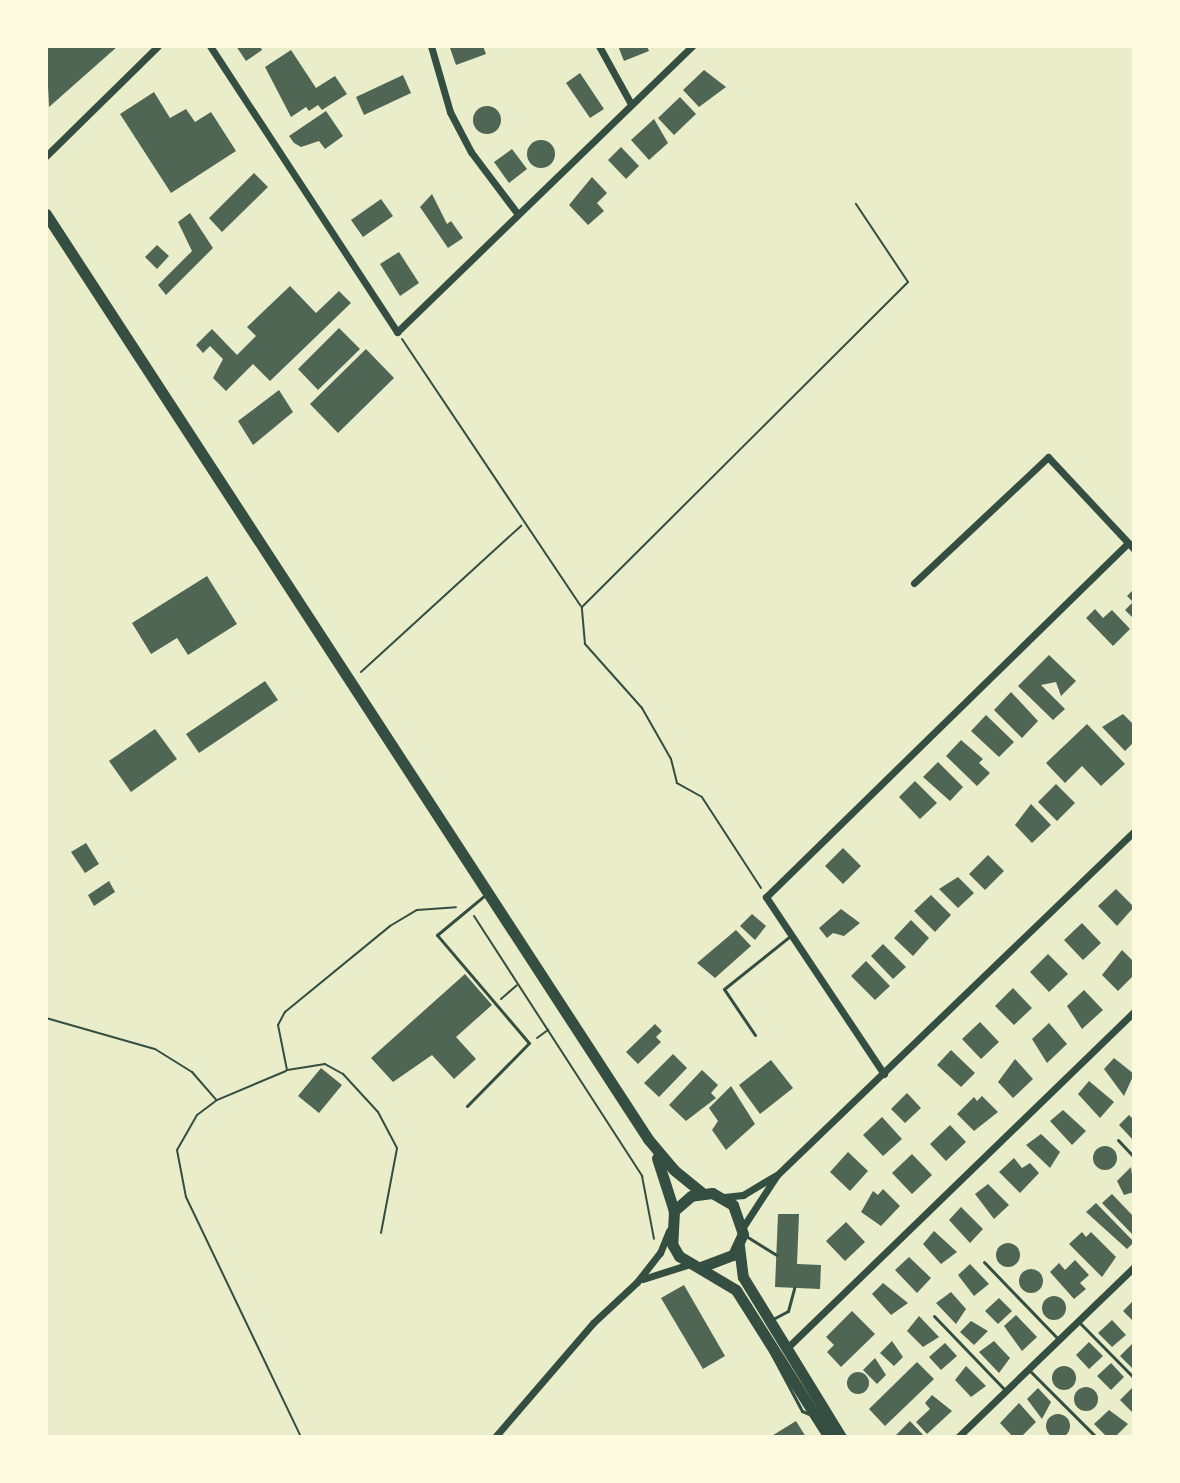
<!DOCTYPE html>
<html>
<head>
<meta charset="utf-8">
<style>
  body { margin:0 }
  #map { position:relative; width:1180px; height:1483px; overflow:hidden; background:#e9edc9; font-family:"DM Sans",sans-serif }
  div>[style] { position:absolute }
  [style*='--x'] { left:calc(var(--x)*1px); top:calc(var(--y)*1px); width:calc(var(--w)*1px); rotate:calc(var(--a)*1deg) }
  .building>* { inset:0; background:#4f6655 }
  .round { border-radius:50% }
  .path>* { height:2px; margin:-1px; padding:0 1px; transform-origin:1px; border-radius:1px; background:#344e41 }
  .service>* { height:3px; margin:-1.5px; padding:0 1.5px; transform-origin:1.5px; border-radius:1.5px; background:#344e41 }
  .minor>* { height:7px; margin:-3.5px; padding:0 3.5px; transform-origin:3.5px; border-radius:3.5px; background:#344e41 }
  .primary>* { height:11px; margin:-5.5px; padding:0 5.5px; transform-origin:5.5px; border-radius:5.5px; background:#344e41 }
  span { translate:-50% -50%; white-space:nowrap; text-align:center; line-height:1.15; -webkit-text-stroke:8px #fefae0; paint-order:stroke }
  .frame { position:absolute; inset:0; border:48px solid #fefae0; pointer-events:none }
</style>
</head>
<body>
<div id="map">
  <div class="building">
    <div style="clip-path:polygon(46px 46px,118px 46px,49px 107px)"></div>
    <div style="clip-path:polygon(236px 46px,260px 46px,262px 50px,246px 61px)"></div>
    <div style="clip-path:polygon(454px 46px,483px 46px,486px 54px,456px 65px,450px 48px)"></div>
    <div style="clip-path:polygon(618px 46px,647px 46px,649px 51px,624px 61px)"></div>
    <div style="clip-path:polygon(291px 50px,316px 88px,335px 76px,347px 94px,322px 110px,318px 105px,309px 111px,306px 107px,291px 117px,265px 67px)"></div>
    <div style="clip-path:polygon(704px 70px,726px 87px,699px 107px,683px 90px)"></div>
    <div style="clip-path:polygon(580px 73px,604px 109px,590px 118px,566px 83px)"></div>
    <div style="clip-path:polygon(403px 75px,411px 93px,364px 115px,356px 97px)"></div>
    <div style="clip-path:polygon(154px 92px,170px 118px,186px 109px,195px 122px,211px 112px,236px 151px,171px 193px,120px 114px)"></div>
    <div style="clip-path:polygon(680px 97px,696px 114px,674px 135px,658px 118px)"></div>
    <div class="round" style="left:473px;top:106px;width:28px;height:28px"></div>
    <div style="clip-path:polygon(326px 111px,343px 136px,325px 149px,319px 141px,301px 147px,294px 143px,289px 136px)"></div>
    <div style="clip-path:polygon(654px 119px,668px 143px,649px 160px,631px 140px)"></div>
    <div class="round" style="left:527px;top:140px;width:28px;height:28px"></div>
    <div style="clip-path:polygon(621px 147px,639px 166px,626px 179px,608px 160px)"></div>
    <div style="clip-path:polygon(512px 149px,527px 169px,509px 183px,494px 162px)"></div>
    <div style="clip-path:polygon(254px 173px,268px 187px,222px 232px,209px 218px)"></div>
    <div style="clip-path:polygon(592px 177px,607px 193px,597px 203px,604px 211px,588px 225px,569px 205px)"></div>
    <div style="clip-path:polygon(432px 194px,447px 224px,451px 221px,463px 238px,448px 248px,420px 207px)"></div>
    <div style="clip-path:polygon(381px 199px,393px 216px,363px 237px,351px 220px)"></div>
    <div style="clip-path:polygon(190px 213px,213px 248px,166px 295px,158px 285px,192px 251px,178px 222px)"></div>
    <div style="clip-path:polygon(157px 245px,169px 256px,157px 269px,145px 257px)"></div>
    <div style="clip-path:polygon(399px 252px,419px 283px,400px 296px,380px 264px)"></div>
    <div style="clip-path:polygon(290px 286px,316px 313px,339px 291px,351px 303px,270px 381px,253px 364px,226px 391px,213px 378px,223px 359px,210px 346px,203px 353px,196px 345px,212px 329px,237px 355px,256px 336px,247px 327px)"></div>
    <div style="clip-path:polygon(339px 328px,360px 349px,318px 390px,298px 369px)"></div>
    <div style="clip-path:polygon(366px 349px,394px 378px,338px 433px,310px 404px)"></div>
    <div style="clip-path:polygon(279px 390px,293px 412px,253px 445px,238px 421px)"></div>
    <div style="clip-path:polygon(207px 576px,237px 624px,188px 655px,177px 638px,151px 654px,132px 623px)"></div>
    <div style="clip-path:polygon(1134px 589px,1134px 619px,1125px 610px,1133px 602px,1127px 596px)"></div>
    <div style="clip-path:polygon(1095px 609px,1103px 618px,1112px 610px,1130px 629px,1113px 646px,1086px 618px)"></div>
    <div style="clip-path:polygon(1049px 655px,1076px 681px,1061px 696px,1056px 682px,1041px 685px,1065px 709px,1053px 720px,1018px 686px)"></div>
    <div style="clip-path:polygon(265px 681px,278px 700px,199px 753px,186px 734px)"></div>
    <div style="clip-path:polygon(1011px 692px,1038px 721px,1022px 738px,994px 710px)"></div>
    <div style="clip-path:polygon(1123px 714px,1134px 725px,1134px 742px,1125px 751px,1102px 727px)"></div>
    <div style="clip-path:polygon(986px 715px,1014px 742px,999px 757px,971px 731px)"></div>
    <div style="clip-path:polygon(1087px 724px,1125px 764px,1101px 786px,1082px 766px,1065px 783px,1046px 763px)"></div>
    <div style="clip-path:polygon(155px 729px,177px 759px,131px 792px,109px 761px)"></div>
    <div style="clip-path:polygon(961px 740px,983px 759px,979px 763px,990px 773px,977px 786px,946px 756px)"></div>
    <div style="clip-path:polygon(938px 762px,963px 787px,950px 801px,923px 777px)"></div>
    <div style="clip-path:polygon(915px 781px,937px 803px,920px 819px,899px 797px)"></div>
    <div style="clip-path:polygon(1056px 784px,1075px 803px,1057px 821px,1038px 802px)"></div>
    <div style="clip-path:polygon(1031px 804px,1051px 825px,1032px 843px,1015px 825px)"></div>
    <div style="clip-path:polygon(86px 843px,99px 864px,85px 873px,71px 852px)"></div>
    <div style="clip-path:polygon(843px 848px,861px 866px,843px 884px,825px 866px)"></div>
    <div style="clip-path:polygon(988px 855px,1004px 871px,985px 890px,969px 874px)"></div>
    <div style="clip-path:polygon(958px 877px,974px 893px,958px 908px,939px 889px)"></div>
    <div style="clip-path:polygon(109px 881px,115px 892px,94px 906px,88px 895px)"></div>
    <div style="clip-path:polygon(1116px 889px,1134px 907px,1117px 926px,1098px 906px)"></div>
    <div style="clip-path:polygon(931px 895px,951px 915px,935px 932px,914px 911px)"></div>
    <div style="clip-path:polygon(841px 909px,860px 923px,844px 936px,833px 933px,827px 938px,819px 928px)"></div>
    <div style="clip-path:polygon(752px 914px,766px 926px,755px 940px,740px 926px)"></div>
    <div style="clip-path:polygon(911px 920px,929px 938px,913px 956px,894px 938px)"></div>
    <div style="clip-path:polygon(1082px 923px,1101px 943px,1083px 960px,1064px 940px)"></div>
    <div style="clip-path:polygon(736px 930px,751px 946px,715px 978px,697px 963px)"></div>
    <div style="clip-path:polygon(883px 944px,906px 967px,893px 979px,871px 956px)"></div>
    <div style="clip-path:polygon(1122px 950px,1134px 962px,1134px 975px,1118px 991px,1102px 975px)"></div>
    <div style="clip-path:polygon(1048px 954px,1068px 974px,1049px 992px,1030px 972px)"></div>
    <div style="clip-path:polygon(866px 961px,890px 986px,875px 1000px,851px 976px)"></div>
    <div style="clip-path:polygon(465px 974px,492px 1005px,456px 1037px,476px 1059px,454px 1079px,432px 1055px,393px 1082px,371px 1058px)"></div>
    <div style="clip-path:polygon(1013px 988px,1032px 1008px,1014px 1025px,995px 1006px)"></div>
    <div style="clip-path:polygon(1084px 990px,1103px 1010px,1082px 1029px,1067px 1006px)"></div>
    <div style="clip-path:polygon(980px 1022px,999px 1042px,981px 1059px,962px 1039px)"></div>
    <div style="clip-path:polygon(1049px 1023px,1067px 1044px,1047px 1063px,1032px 1039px)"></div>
    <div style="clip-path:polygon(655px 1024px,662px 1031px,656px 1037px,661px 1042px,638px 1064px,626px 1052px)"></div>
    <div style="clip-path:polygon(951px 1050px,975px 1073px,961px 1087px,937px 1065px)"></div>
    <div style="clip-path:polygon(673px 1054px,687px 1068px,659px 1097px,644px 1083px)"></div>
    <div style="clip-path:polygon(1114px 1058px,1134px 1074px,1124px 1096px,1104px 1069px)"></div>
    <div style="clip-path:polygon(1015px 1059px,1033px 1079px,1013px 1098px,998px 1082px)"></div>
    <div style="clip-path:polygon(771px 1060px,793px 1088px,760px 1114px,739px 1085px)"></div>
    <div style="clip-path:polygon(321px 1068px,342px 1085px,319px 1113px,298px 1096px)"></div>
    <div style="clip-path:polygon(702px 1070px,718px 1085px,711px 1093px,716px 1098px,686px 1121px,669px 1105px)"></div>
    <div style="clip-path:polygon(1089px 1081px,1114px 1102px,1100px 1118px,1078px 1094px)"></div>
    <div style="clip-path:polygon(731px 1086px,755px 1124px,726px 1150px,712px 1130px,718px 1121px,709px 1108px)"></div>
    <div style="clip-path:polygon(907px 1093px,921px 1108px,905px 1123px,891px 1109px)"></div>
    <div style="clip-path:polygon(982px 1096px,998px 1112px,974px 1131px,957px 1114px,974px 1097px,977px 1101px)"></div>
    <div style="clip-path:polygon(1063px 1110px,1086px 1131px,1072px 1145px,1050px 1121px)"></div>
    <div style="clip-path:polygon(1129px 1115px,1134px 1120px,1134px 1141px,1119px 1125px)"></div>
    <div style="clip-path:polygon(882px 1117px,902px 1139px,883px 1156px,863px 1135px)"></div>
    <div style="clip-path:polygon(950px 1125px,966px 1142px,946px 1161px,930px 1144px)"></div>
    <div style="clip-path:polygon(1041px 1134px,1060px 1152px,1050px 1168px,1026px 1145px)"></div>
    <div class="round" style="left:1093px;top:1146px;width:24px;height:24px"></div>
    <div style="clip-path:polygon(848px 1152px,868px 1171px,850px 1191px,830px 1172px)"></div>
    <div style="clip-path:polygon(912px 1154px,932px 1175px,912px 1194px,892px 1173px)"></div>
    <div style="clip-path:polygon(1014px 1158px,1022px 1168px,1030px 1163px,1039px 1173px,1020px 1193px,999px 1172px)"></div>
    <div style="clip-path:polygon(1131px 1167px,1134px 1192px,1124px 1195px,1117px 1181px)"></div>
    <div style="clip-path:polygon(988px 1184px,1009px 1205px,994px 1219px,975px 1194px)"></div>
    <div style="clip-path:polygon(883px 1189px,900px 1206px,881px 1226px,861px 1212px,873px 1191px,878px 1195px)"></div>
    <div style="clip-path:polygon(1112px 1194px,1134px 1217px,1134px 1236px,1102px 1203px)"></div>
    <div style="clip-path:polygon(1096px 1203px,1134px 1242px,1127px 1249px,1086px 1212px)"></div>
    <div style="clip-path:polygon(961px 1207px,983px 1229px,970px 1243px,949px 1220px)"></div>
    <div style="clip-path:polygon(778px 1214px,799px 1214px,797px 1264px,821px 1265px,820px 1289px,775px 1287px)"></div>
    <div style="clip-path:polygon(846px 1222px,865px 1242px,845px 1261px,826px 1241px)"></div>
    <div style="clip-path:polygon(934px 1231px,957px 1252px,941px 1264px,923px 1244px)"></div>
    <div style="clip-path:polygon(1082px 1232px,1086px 1237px,1091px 1232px,1116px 1257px,1102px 1277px,1069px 1244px)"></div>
    <div class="round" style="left:996px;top:1243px;width:24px;height:24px"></div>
    <div style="clip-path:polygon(909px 1257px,931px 1278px,917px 1293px,895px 1270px)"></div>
    <div style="clip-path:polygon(1075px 1260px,1089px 1275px,1080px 1283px,1086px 1289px,1074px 1299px,1050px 1272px,1059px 1263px,1065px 1270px)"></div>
    <div style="clip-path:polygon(970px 1264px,989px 1284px,974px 1296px,958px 1275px)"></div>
    <div class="round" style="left:1019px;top:1269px;width:24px;height:24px"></div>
    <div style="clip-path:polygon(883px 1283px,908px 1303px,891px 1315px,872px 1294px)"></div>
    <div style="clip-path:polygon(684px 1285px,725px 1356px,703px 1369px,661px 1298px)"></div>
    <div style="clip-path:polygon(951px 1292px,966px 1309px,956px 1324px,936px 1303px)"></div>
    <div class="round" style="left:1042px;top:1296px;width:24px;height:24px"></div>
    <div style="clip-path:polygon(999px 1298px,1012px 1311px,998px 1324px,985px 1311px)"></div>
    <div style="clip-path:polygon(1134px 1300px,1134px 1322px,1123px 1311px)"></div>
    <div style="clip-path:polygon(852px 1311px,875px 1334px,841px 1367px,827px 1352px,834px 1345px,826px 1337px)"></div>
    <div style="clip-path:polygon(1016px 1315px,1037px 1337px,1022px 1351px,1004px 1326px)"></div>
    <div style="clip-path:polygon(919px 1316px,939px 1337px,923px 1347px,907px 1331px)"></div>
    <div style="clip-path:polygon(1112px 1320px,1126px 1335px,1112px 1347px,1098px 1333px)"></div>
    <div style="clip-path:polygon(971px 1321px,988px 1331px,974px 1345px,960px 1332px)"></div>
    <div style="clip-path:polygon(892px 1341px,903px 1357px,894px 1366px,880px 1353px)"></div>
    <div style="clip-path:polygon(994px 1341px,1010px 1358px,999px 1373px,979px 1352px)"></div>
    <div style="clip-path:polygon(1089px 1342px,1103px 1356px,1089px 1369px,1076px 1355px)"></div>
    <div style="clip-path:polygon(1134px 1342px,1134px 1370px,1120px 1356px)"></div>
    <div style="clip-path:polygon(945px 1343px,957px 1356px,941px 1370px,929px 1357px)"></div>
    <div style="clip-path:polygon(875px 1358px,886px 1375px,877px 1384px,863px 1370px)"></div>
    <div style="clip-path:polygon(917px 1362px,934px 1379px,885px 1426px,869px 1409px)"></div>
    <div style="clip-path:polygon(1111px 1363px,1124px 1377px,1111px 1390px,1097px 1376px)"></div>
    <div style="clip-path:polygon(966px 1366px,986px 1386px,971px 1397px,955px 1380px)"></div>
    <div class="round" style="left:1052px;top:1366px;width:24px;height:24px"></div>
    <div class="round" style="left:847px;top:1372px;width:22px;height:22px"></div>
    <div style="clip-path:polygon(1134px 1386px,1134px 1414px,1120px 1400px)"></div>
    <div class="round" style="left:1074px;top:1387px;width:24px;height:24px"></div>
    <div style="clip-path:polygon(1038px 1388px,1051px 1402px,1042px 1419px,1027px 1399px)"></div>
    <div style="clip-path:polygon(932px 1395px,952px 1411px,927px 1434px,916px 1422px,930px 1409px,925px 1403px)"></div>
    <div style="clip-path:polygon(1019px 1403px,1036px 1422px,1021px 1437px,1013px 1437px,1000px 1423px)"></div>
    <div style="clip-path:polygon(1109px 1410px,1128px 1424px,1115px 1437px,1107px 1437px,1094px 1424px)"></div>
    <div class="round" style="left:1046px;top:1414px;width:24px;height:24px"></div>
    <div style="clip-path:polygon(796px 1421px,806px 1437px,770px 1437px)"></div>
    <div style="clip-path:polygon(910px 1421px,925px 1437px,894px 1437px)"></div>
  </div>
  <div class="path">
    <div style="--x:402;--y:339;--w:321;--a:56.2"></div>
    <div style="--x:361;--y:672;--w:217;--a:-42.4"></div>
    <div style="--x:761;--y:888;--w:108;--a:-123"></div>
    <div style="--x:702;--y:797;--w:29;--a:-151"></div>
    <div style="--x:677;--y:783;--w:25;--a:-104"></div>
    <div style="--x:671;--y:759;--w:59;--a:-119.6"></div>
    <div style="--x:642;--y:708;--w:86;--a:-131.7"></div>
    <div style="--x:585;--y:644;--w:37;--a:-95"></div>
    <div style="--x:582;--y:607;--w:460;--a:-44.9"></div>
    <div style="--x:908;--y:282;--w:94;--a:-123.7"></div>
    <div style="--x:474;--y:916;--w:310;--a:57.1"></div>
    <div style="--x:642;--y:1176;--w:64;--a:79.2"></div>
    <div style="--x:501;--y:999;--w:21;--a:-41"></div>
    <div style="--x:46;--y:1018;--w:113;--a:15.9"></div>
    <div style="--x:155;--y:1049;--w:44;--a:31.9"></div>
    <div style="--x:192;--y:1072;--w:37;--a:49"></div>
    <div style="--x:537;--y:1038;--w:14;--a:-36"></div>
    <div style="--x:286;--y:1071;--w:75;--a:157.2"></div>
    <div style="--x:217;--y:1100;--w:25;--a:143"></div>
    <div style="--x:197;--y:1115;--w:40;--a:119.7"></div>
    <div style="--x:177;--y:1150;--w:48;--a:79.2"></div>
    <div style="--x:186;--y:1197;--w:266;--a:64.4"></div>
    <div style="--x:381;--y:1233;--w:86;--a:-79.3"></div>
    <div style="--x:397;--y:1148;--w:41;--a:-117.8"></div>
    <div style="--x:378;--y:1112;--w:52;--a:-132.6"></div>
    <div style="--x:343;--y:1074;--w:21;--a:-151"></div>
    <div style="--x:325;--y:1064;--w:38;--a:171"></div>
    <div style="--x:287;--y:1070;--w:46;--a:-101.3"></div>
    <div style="--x:278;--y:1025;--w:15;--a:-62"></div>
    <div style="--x:285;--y:1012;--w:136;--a:-39.3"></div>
    <div style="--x:390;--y:926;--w:31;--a:-31"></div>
    <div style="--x:417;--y:910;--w:39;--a:-4"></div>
  </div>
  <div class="service">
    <div style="--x:755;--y:1035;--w:55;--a:-124"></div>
    <div style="--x:724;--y:989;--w:83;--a:-38.7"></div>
    <div style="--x:467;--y:1106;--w:88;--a:-45.5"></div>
    <div style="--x:529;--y:1043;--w:142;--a:-130.4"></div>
    <div style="--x:437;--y:935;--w:62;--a:-39.8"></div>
    <div style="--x:1118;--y:1140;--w:23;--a:47"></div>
    <div style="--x:746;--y:1236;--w:36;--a:32"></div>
    <div style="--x:984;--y:1262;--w:108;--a:46.1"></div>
    <div style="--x:934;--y:1316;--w:104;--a:46.2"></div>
    <div style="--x:773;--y:1319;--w:17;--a:-28"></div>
    <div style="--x:788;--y:1311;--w:24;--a:-75"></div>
    <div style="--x:1078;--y:1321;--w:80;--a:45.5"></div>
    <div style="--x:770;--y:1351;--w:68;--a:61.9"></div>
    <div style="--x:802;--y:1411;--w:8;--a:23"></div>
    <div style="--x:1028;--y:1369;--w:96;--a:45"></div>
  </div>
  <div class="minor">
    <div style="--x:210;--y:46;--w:342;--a:56.8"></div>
    <div style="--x:397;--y:332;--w:411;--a:-44.1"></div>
    <div style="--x:431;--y:46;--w:69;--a:73.9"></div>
    <div style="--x:450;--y:112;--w:45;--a:62.3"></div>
    <div style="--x:471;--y:152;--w:76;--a:53"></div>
    <div style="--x:599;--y:46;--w:66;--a:61.1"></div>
    <div style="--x:46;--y:156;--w:157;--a:-44.5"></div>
    <div style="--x:914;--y:583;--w:184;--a:-43.2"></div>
    <div style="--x:1048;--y:457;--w:126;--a:46.9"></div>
    <div style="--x:884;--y:1074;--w:213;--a:-123.7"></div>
    <div style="--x:766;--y:897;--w:506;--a:-44.36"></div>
    <div style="--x:724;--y:1197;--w:19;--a:-6"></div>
    <div style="--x:743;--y:1195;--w:37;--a:-31"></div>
    <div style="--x:743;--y:1227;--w:62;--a:-56.8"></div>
    <div style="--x:777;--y:1175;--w:495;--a:-43.9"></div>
    <div style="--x:643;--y:1279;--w:49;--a:-17.7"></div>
    <div style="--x:787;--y:1348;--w:483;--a:-44.1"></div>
    <div style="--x:495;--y:1437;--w:150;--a:-49.3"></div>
    <div style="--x:593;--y:1323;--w:60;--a:-43"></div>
    <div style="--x:637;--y:1282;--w:37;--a:-52"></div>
    <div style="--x:660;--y:1253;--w:24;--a:-68"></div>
    <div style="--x:958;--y:1437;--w:245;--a:-44"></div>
  </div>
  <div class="primary">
    <div style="--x:46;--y:214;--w:1104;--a:56.94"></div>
    <div style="--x:648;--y:1139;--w:40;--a:50"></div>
    <div style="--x:674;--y:1170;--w:36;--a:39"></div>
    <div style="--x:657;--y:1158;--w:56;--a:72.2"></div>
    <div style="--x:739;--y:1246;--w:31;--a:83"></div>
    <div style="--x:743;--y:1277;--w:188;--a:58.5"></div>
    <div style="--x:701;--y:1267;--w:34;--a:-21"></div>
    <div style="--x:733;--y:1255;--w:23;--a:-65"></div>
    <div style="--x:743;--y:1234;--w:31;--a:-109"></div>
    <div style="--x:733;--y:1205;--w:24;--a:-150"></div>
    <div style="--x:712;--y:1193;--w:21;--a:172"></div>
    <div style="--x:691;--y:1196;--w:23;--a:139"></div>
    <div style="--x:674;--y:1211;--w:33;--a:93"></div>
    <div style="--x:672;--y:1244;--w:14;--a:60"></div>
    <div style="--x:679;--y:1256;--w:66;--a:30.8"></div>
    <div style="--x:736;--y:1290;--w:174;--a:57.7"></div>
  </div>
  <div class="frame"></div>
</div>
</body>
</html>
